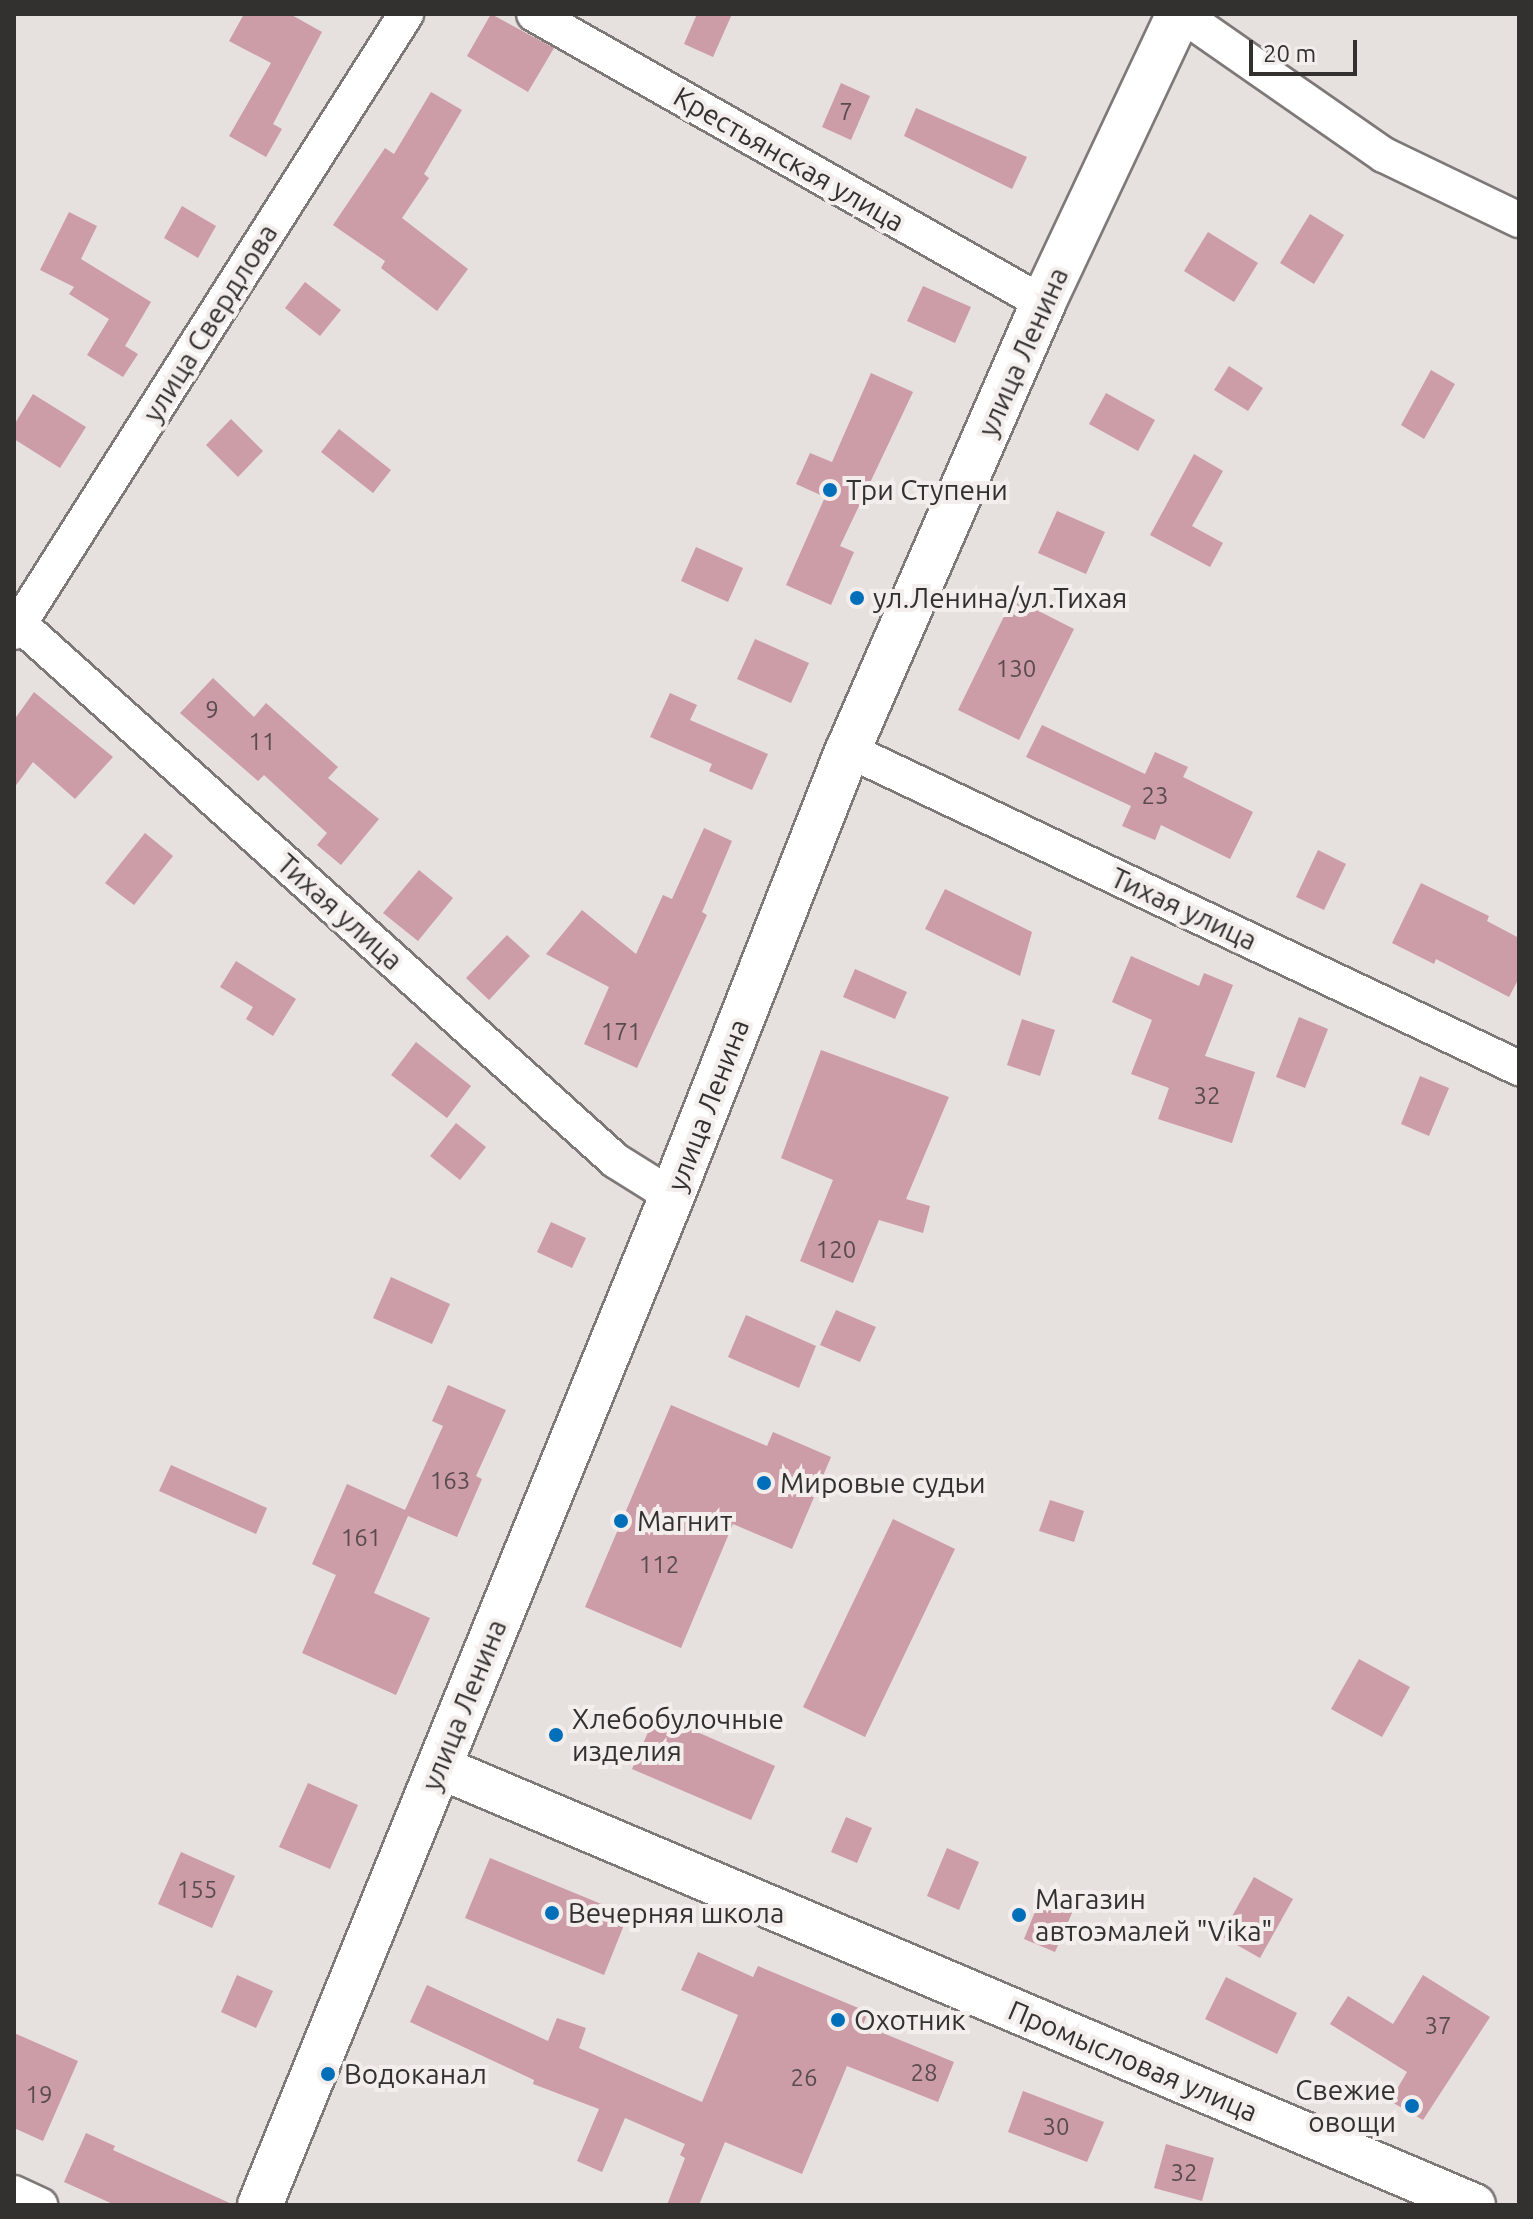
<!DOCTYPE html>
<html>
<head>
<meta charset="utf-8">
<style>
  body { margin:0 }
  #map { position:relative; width:1533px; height:2219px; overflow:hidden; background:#e6e0de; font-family:Ubuntu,sans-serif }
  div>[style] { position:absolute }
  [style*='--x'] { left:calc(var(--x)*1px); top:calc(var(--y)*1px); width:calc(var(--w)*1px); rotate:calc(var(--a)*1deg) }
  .building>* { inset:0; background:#cc9ca7 }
  .roads { filter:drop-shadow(2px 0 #7e7877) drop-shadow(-2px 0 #7e7877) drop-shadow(0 2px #7e7877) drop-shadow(0 -2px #7e7877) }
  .minor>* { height:34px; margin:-17px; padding:0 17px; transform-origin:17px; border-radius:17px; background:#fff }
  .tertiary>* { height:42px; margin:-21px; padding:0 21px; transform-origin:21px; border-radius:21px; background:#fff }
  .secondary>* { height:44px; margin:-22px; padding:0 22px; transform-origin:22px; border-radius:22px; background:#fff }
  .dots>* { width:22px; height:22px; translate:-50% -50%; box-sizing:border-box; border:4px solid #f3edeb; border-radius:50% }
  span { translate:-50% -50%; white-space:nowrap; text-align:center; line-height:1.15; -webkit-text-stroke:8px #f3edeb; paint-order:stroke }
  .number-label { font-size:24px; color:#594c4e }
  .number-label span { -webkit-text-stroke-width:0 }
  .street-label { font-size:28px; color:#333130 }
  .poi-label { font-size:28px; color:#333130 }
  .left { translate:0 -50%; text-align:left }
  .right { translate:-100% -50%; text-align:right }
  .frame { position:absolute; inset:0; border:16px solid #333130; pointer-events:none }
  .scale { position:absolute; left:1249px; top:40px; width:108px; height:36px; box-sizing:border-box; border:4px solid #333130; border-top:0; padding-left:10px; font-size:24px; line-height:28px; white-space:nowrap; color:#333130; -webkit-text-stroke:6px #f3edeb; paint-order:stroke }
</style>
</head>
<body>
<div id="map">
  <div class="building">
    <div style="clip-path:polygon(244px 14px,290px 14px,322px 32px,273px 124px,282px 129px,266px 157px,229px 136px,271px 63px,229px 41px)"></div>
    <div style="clip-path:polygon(491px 14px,554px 48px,528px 92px,467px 56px)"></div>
    <div style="clip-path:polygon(697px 14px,732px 14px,713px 57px,684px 44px)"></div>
    <div style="clip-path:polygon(841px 83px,870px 96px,851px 140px,822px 127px)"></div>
    <div style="clip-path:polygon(431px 92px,462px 110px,424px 174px,429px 178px,402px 218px,468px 269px,437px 311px,381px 268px,385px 261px,333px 225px,385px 148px,394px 154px)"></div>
    <div style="clip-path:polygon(916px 108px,1027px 157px,1012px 189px,904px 136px)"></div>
    <div style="clip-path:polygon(182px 206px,216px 226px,198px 258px,164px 238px)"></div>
    <div style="clip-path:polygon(69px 212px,97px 226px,81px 259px,151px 302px,125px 346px,138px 354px,123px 377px,87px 355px,109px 319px,69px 294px,74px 287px,40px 270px)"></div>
    <div style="clip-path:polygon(1310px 214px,1344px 235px,1314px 284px,1280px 263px)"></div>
    <div style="clip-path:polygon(1208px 232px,1258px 263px,1234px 302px,1184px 271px)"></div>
    <div style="clip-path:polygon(305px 282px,341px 310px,320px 336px,285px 308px)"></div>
    <div style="clip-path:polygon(923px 286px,971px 307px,955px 343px,907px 321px)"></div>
    <div style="clip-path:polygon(1229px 366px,1263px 388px,1248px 411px,1214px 390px)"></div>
    <div style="clip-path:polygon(1431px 370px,1455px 384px,1424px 439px,1401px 425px)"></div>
    <div style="clip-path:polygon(871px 373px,913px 392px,840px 546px,854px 552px,831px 605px,786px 585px,825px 497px,796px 484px,810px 453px,832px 462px)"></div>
    <div style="clip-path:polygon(1106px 393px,1155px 420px,1138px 451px,1089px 424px)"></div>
    <div style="clip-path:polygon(33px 394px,86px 427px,60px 468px,14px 439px,14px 425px)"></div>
    <div style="clip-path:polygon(231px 419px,263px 451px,238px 477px,206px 445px)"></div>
    <div style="clip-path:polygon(339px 429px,391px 470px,373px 493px,321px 452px)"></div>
    <div style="clip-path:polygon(1194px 454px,1223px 471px,1192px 526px,1223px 543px,1210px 567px,1150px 535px)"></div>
    <div style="clip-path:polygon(1057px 511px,1105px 532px,1086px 574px,1038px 553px)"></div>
    <div style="clip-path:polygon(696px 547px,743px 568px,728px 602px,681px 581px)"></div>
    <div style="clip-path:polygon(1013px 598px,1074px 629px,1019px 740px,958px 710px)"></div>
    <div style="clip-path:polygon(755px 639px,809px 663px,791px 703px,737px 679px)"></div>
    <div style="clip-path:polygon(213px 678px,254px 717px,266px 703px,338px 767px,328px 778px,379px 819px,341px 865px,317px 845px,327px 833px,264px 775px,258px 781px,180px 713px)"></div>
    <div style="clip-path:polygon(34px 692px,113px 757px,75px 799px,33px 762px,14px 788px,14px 720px)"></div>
    <div style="clip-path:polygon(670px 693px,697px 705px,690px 720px,768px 754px,752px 790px,709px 771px,712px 764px,650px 737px)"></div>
    <div style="clip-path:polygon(1042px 725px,1145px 774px,1155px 752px,1188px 767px,1183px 777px,1253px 812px,1230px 859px,1161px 825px,1155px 840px,1122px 826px,1131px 806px,1026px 757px)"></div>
    <div style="clip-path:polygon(704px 828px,732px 841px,702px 912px,707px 915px,637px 1068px,584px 1044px,609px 987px,546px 954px,582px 910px,636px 954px,663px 895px,672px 899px)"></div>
    <div style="clip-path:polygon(145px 833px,173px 856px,134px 905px,105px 883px)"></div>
    <div style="clip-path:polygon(1318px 850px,1346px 864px,1324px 910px,1296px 897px)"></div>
    <div style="clip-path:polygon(419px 870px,453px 898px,418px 941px,383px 913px)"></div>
    <div style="clip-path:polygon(1421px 883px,1489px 916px,1487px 921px,1519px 938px,1519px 978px,1509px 997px,1436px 959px,1434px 964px,1392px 943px)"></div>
    <div style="clip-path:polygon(945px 889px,1032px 932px,1020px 976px,925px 929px)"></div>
    <div style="clip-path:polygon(507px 935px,530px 956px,489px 1000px,466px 978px)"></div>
    <div style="clip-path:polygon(1131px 956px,1199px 986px,1204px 973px,1233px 985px,1205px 1056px,1255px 1072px,1232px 1143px,1158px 1119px,1169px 1088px,1131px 1074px,1152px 1020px,1112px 1002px)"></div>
    <div style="clip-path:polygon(236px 961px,296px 999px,273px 1036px,246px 1019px,253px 1007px,220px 987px)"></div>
    <div style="clip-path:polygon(855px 969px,907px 992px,895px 1019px,843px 997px)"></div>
    <div style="clip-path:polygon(1299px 1017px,1328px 1029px,1305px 1088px,1276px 1077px)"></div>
    <div style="clip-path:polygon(1022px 1019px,1055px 1030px,1040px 1076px,1007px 1065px)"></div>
    <div style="clip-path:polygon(416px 1042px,471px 1086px,447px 1118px,391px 1075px)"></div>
    <div style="clip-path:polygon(821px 1050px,949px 1097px,906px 1199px,930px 1206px,923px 1233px,879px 1220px,853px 1283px,800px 1261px,833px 1180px,781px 1158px)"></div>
    <div style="clip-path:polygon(1420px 1076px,1449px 1088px,1429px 1136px,1401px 1124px)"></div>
    <div style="clip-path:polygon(456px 1123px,486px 1147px,460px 1180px,430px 1156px)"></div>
    <div style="clip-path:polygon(551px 1222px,586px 1238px,572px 1268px,537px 1252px)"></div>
    <div style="clip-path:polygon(391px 1277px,450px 1304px,432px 1344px,373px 1318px)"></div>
    <div style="clip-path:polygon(836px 1310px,876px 1327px,860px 1362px,820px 1345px)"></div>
    <div style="clip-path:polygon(746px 1315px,816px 1346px,799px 1388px,728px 1357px)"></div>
    <div style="clip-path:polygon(448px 1385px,506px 1410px,476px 1476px,482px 1479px,457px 1537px,408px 1516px,374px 1593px,430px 1618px,396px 1695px,302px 1653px,336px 1575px,312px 1564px,347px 1484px,405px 1510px,443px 1426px,432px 1421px)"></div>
    <div style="clip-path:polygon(671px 1405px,767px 1446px,773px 1432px,831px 1457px,792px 1549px,733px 1524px,681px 1648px,585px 1607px)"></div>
    <div style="clip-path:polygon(171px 1465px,267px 1508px,256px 1534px,159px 1491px)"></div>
    <div style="clip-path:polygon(1050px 1500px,1084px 1511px,1074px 1542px,1039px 1531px)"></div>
    <div style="clip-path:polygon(893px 1519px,955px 1549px,865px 1737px,803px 1707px)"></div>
    <div style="clip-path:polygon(1359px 1659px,1410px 1687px,1382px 1737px,1331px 1709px)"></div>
    <div style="clip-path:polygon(656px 1714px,775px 1766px,751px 1820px,632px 1769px)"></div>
    <div style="clip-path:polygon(308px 1783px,358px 1805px,330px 1869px,279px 1847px)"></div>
    <div style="clip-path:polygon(846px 1817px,872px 1828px,857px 1863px,831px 1852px)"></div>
    <div style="clip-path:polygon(947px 1848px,979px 1862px,959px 1910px,927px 1896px)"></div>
    <div style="clip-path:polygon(181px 1852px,235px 1876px,212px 1928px,158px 1904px)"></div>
    <div style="clip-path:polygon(490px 1858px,628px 1915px,604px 1975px,465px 1918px)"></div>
    <div style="clip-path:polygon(1254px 1877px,1293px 1899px,1260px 1958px,1221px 1936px)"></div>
    <div style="clip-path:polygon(1043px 1892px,1075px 1906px,1055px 1952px,1024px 1939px)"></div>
    <div style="clip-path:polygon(698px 1952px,753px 1977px,758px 1966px,868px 2012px,863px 2025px,954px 2062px,938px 2102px,847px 2066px,802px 2174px,725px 2142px,699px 2205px,667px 2205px,685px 2158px,680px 2155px,685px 2144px,625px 2118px,602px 2172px,577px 2161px,599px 2109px,533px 2084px,534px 2080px,410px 2022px,427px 1985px,548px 2041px,557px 2018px,586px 2028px,579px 2048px,702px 2102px,738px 2015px,681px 1990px)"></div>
    <div style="clip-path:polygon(237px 1975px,273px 1991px,256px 2028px,221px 2012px)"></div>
    <div style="clip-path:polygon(1423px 1975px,1490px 2017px,1423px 2120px,1390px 2101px,1407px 2072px,1330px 2024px,1348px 1996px,1393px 2024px)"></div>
    <div style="clip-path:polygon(1226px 1977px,1297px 2013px,1277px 2054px,1205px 2019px)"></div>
    <div style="clip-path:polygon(14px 2033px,78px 2061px,43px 2141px,14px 2128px)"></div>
    <div style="clip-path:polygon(1023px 2091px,1104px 2122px,1087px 2162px,1008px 2132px)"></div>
    <div style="clip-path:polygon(86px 2133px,115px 2146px,113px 2150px,234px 2205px,115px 2205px,64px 2182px)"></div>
    <div style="clip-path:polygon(1166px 2144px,1214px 2158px,1202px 2201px,1154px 2188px)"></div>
  </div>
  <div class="roads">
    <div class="minor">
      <div style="--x:534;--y:14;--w:585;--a:29.59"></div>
      <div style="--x:1181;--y:14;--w:247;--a:34.8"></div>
      <div style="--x:1384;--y:155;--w:150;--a:25.7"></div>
      <div style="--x:14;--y:619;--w:810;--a:42"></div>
      <div style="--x:616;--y:1161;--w:66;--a:32"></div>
      <div style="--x:14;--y:632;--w:732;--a:-57.61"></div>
      <div style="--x:848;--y:750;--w:743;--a:25.36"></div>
      <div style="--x:14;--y:2193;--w:29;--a:25"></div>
    </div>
    <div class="tertiary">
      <div style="--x:439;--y:1767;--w:1124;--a:22.94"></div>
    </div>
    <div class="secondary">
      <div style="--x:260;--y:2205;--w:1090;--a:-67.79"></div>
      <div style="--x:672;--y:1196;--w:479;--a:-68.5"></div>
      <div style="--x:848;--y:750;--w:488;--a:-66.4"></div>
      <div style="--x:1043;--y:303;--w:319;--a:-64.8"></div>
    </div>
  </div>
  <div class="dots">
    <div style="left:830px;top:490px;background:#006fba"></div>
    <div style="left:857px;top:598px;background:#006fba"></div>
    <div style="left:764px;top:1483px;background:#006fba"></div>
    <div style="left:621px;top:1521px;background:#006fba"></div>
    <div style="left:556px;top:1735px;background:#006fba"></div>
    <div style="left:552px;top:1913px;background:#006fba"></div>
    <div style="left:1019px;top:1915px;background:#006fba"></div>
    <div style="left:838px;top:2020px;background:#006fba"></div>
    <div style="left:328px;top:2074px;background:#006fba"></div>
    <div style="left:1412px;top:2106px;background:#006fba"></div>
  </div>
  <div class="number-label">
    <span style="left:846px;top:112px">7</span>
    <span style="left:1016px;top:669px">130</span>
    <span style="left:212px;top:710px">9</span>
    <span style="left:262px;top:742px">11</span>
    <span style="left:1155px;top:796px">23</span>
    <span style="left:621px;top:1032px">171</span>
    <span style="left:1207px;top:1096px">32</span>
    <span style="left:836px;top:1250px">120</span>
    <span style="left:450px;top:1481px">163</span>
    <span style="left:361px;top:1538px">161</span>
    <span style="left:659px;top:1565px">112</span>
    <span style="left:197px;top:1890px">155</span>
    <span style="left:1438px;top:2026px">37</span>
    <span style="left:924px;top:2073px">28</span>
    <span style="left:804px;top:2078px">26</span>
    <span style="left:39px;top:2095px">19</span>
    <span style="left:1056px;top:2127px">30</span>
    <span style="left:1184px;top:2173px">32</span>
  </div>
  <div class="street-label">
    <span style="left:789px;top:159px;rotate:30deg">Крестьянская улица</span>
    <span style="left:210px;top:323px;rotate:-58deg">улица Свердлова</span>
    <span style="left:1023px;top:352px;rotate:-66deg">улица Ленина</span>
    <span style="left:1184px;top:909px;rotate:25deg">Тихая улица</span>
    <span style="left:340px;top:912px;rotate:42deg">Тихая улица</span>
    <span style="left:708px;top:1105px;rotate:-69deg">улица Ленина</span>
    <span style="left:464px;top:1705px;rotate:-68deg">улица Ленина</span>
    <span style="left:1133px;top:2061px;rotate:23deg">Промысловая улица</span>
  </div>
  <div class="poi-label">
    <span class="left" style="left:846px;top:490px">Три Ступени</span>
    <span class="left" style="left:873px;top:598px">ул.Ленина/ул.Тихая</span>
    <span class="left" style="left:780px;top:1483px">Мировые судьи</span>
    <span class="left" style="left:637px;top:1521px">Магнит</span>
    <span class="left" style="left:572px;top:1735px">Хлебобулочные<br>изделия</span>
    <span class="left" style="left:1035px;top:1915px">Магазин<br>автоэмалей "Vika"</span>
    <span class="left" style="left:568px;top:1913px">Вечерняя школа</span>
    <span class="left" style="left:854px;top:2020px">Охотник</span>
    <span class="left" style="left:344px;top:2074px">Водоканал</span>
    <span class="right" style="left:1396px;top:2106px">Свежие<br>овощи</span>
  </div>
  <div class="frame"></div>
  <div class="scale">20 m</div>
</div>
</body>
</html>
